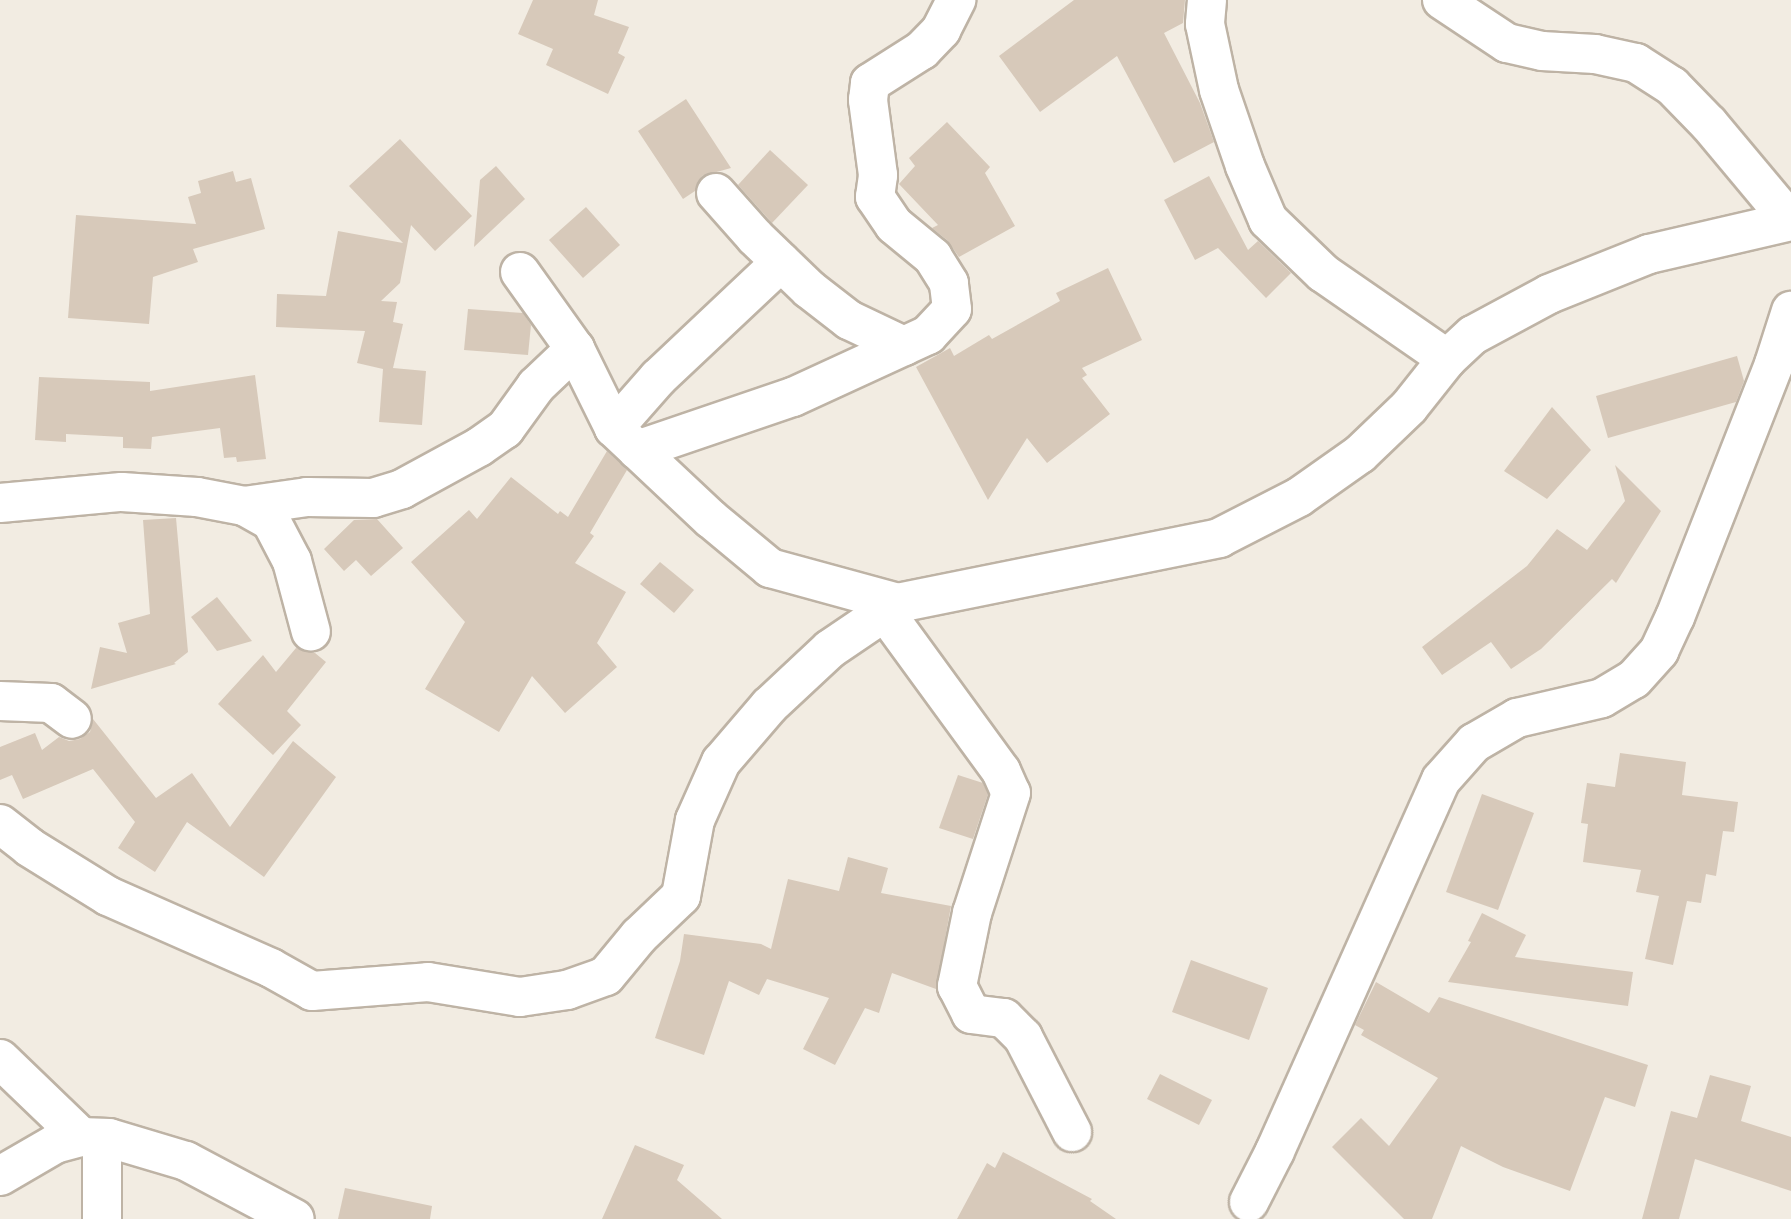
<!DOCTYPE html>
<html>
<head>
<meta charset="utf-8">
<style>
  body { margin:0 }
  #map { position:relative; width:1791px; height:1219px; overflow:hidden; background:#f2ece2; font-family:Commissioner,sans-serif }
  div>[style] { position:absolute }
  [style*='--x'] { left:calc(var(--x)*1px); top:calc(var(--y)*1px); width:calc(var(--w)*1px); rotate:calc(var(--a)*1deg) }
  .building>* { inset:0; background:#d7c9ba }
  .roads { filter:drop-shadow(2px 0 #beb3a5) drop-shadow(-2px 0 #beb3a5) drop-shadow(0 2px #beb3a5) drop-shadow(0 -2px #beb3a5) }
  .minor>* { height:38px; margin:-19px; padding:0 19px; transform-origin:19px; border-radius:19px; background:#fff }
  span { translate:-50% -50%; white-space:nowrap; text-align:center; line-height:1.15; -webkit-text-stroke:5px #fff; paint-order:stroke }
</style>
</head>
<body>
<div id="map">
  <div class="building">
    <div style="clip-path:polygon(533px 0,598px 0,594px 15px,629px 27px,618px 53px,625px 57px,608px 94px,546px 65px,553px 49px,518px 34px)"></div>
    <div style="clip-path:polygon(1074px 0,1185px 0,1183px 23px,1164px 33px,1200px 103px,1214px 142px,1174px 163px,1117px 56px,1040px 112px,999px 56px)"></div>
    <div style="clip-path:polygon(686px 99px,731px 168px,702px 176px,695px 191px,683px 199px,638px 131px)"></div>
    <div style="clip-path:polygon(947px 122px,990px 167px,985px 173px,1015px 226px,959px 257px,947px 240px,932px 228px,938px 225px,899px 184px,915px 166px,909px 158px)"></div>
    <div style="clip-path:polygon(400px 139px,472px 216px,435px 251px,411px 225px,400px 283px,381px 301px,397px 302px,393px 322px,403px 324px,393px 368px,426px 371px,422px 425px,379px 422px,383px 369px,357px 363px,365px 331px,276px 327px,277px 294px,326px 296px,338px 231px,403px 243px,349px 186px)"></div>
    <div style="clip-path:polygon(770px 150px,808px 185px,772px 223px,738px 185px)"></div>
    <div style="clip-path:polygon(496px 166px,525px 199px,474px 247px,480px 180px)"></div>
    <div style="clip-path:polygon(233px 171px,236px 182px,251px 178px,265px 229px,193px 249px,198px 262px,153px 277px,149px 324px,68px 318px,76px 215px,196px 224px,188px 197px,201px 193px,198px 181px)"></div>
    <div style="clip-path:polygon(1209px 176px,1248px 250px,1258px 241px,1291px 273px,1266px 298px,1218px 248px,1195px 260px,1164px 200px)"></div>
    <div style="clip-path:polygon(586px 207px,620px 245px,583px 278px,549px 240px)"></div>
    <div style="clip-path:polygon(1108px 268px,1142px 340px,1082px 368px,1087px 375px,1082px 378px,1110px 414px,1047px 463px,1027px 438px,988px 500px,916px 367px,950px 348px,954px 356px,989px 335px,992px 339px,1060px 301px,1056px 293px)"></div>
    <div style="clip-path:polygon(468px 309px,523px 313px,531px 325px,528px 355px,464px 350px)"></div>
    <div style="clip-path:polygon(1737px 356px,1744px 381px,1736px 402px,1608px 438px,1596px 396px)"></div>
    <div style="clip-path:polygon(255px 375px,266px 459px,237px 462px,236px 457px,224px 458px,220px 428px,152px 437px,151px 449px,123px 448px,123px 437px,66px 434px,66px 442px,35px 440px,39px 377px,150px 382px,150px 391px)"></div>
    <div style="clip-path:polygon(1552px 407px,1591px 450px,1547px 499px,1504px 471px)"></div>
    <div style="clip-path:polygon(607px 451px,627px 470px,590px 533px,594px 536px,575px 563px,626px 592px,597px 643px,617px 667px,565px 713px,532px 676px,499px 732px,425px 689px,465px 622px,411px 562px,469px 510px,477px 519px,511px 477px,558px 514px,560px 511px,568px 517px)"></div>
    <div style="clip-path:polygon(1615px 465px,1661px 511px,1616px 583px,1612px 579px,1541px 649px,1511px 669px,1491px 642px,1442px 675px,1422px 647px,1527px 566px,1557px 529px,1587px 550px,1625px 501px)"></div>
    <div style="clip-path:polygon(176px 518px,188px 652px,174px 663px,176px 664px,91px 689px,100px 647px,127px 653px,118px 623px,150px 614px,143px 520px)"></div>
    <div style="clip-path:polygon(377px 519px,403px 548px,371px 576px,356px 560px,344px 571px,324px 549px,354px 520px)"></div>
    <div style="clip-path:polygon(660px 562px,694px 590px,674px 613px,640px 584px)"></div>
    <div style="clip-path:polygon(217px 597px,252px 641px,217px 651px,191px 617px)"></div>
    <div style="clip-path:polygon(296px 648px,315px 653px,326px 662px,287px 711px,301px 725px,273px 755px,218px 704px,263px 655px,276px 672px)"></div>
    <div style="clip-path:polygon(93px 719px,156px 798px,192px 773px,230px 827px,293px 741px,336px 777px,264px 877px,187px 822px,155px 872px,118px 848px,135px 822px,93px 769px,23px 799px,12px 775px,0 780px,0 747px,35px 733px,42px 750px,59px 737px,69px 741px,80px 739px,90px 732px)"></div>
    <div style="clip-path:polygon(1620px 753px,1686px 762px,1682px 795px,1738px 802px,1734px 832px,1723px 831px,1716px 876px,1706px 874px,1701px 903px,1687px 901px,1673px 965px,1645px 959px,1659px 896px,1636px 892px,1641px 870px,1583px 862px,1588px 824px,1581px 823px,1587px 783px,1615px 787px)"></div>
    <div style="clip-path:polygon(958px 775px,983px 783px,988px 794px,973px 839px,939px 828px)"></div>
    <div style="clip-path:polygon(1482px 794px,1534px 813px,1498px 910px,1446px 892px)"></div>
    <div style="clip-path:polygon(848px 857px,888px 868px,881px 893px,951px 906px,936px 989px,892px 973px,879px 1013px,865px 1008px,835px 1065px,803px 1049px,829px 998px,767px 979px,759px 995px,729px 981px,704px 1055px,655px 1038px,680px 961px,684px 934px,761px 944px,771px 949px,788px 879px,839px 891px)"></div>
    <div style="clip-path:polygon(1482px 913px,1526px 935px,1515px 957px,1633px 972px,1628px 1006px,1448px 982px,1471px 942px,1468px 941px)"></div>
    <div style="clip-path:polygon(1191px 960px,1268px 988px,1249px 1040px,1172px 1012px)"></div>
    <div style="clip-path:polygon(1376px 982px,1429px 1013px,1439px 997px,1648px 1065px,1635px 1107px,1605px 1097px,1570px 1191px,1503px 1167px,1461px 1146px,1432px 1219px,1404px 1219px,1332px 1147px,1361px 1118px,1389px 1146px,1438px 1078px,1361px 1035px,1364px 1030px,1355px 1025px)"></div>
    <div style="clip-path:polygon(1160px 1074px,1212px 1100px,1199px 1125px,1147px 1099px)"></div>
    <div style="clip-path:polygon(1710px 1075px,1751px 1086px,1741px 1121px,1791px 1137px,1791px 1191px,1695px 1159px,1679px 1219px,1642px 1219px,1671px 1111px,1697px 1118px)"></div>
    <div style="clip-path:polygon(635px 1145px,684px 1165px,677px 1180px,722px 1219px,602px 1219px)"></div>
    <div style="clip-path:polygon(1003px 1152px,1092px 1199px,1090px 1201px,1116px 1219px,957px 1219px,987px 1163px,995px 1168px)"></div>
    <div style="clip-path:polygon(345px 1188px,432px 1206px,430px 1219px,338px 1219px)"></div>
  </div>
  <div class="roads">
    <div class="minor">
      <div style="--x:1207;--y:0;--w:24;--a:95"></div>
      <div style="--x:1205;--y:24;--w:67;--a:78"></div>
      <div style="--x:1219;--y:90;--w:80;--a:71.1"></div>
      <div style="--x:1245;--y:166;--w:59;--a:66.9"></div>
      <div style="--x:1268;--y:220;--w:76;--a:43.9"></div>
      <div style="--x:1323;--y:273;--w:151;--a:34.7"></div>
      <div style="--x:1442;--y:0;--w:78;--a:33.5"></div>
      <div style="--x:1507;--y:43;--w:36;--a:13"></div>
      <div style="--x:1542;--y:51;--w:53;--a:3.2"></div>
      <div style="--x:1595;--y:54;--w:42;--a:12.4"></div>
      <div style="--x:1636;--y:63;--w:43;--a:32.6"></div>
      <div style="--x:1672;--y:86;--w:53;--a:45.8"></div>
      <div style="--x:1709;--y:124;--w:126;--a:50.1"></div>
      <div style="--x:716;--y:193;--w:59;--a:48.4"></div>
      <div style="--x:755;--y:237;--w:75;--a:43.9"></div>
      <div style="--x:809;--y:289;--w:51;--a:37.8"></div>
      <div style="--x:849;--y:320;--w:61;--a:25.3"></div>
      <div style="--x:520;--y:272;--w:95;--a:54.5"></div>
      <div style="--x:575;--y:349;--w:88;--a:63.7"></div>
      <div style="--x:614;--y:428;--w:133;--a:43.2"></div>
      <div style="--x:711;--y:519;--w:77;--a:39.7"></div>
      <div style="--x:770;--y:568;--w:133;--a:15.3"></div>
      <div style="--x:898;--y:603;--w:328;--a:-11.4"></div>
      <div style="--x:1219;--y:538;--w:90;--a:-27.1"></div>
      <div style="--x:1299;--y:497;--w:75;--a:-35.2"></div>
      <div style="--x:1360;--y:454;--w:68;--a:-43.8"></div>
      <div style="--x:1409;--y:407;--w:61;--a:-51.6"></div>
      <div style="--x:1447;--y:359;--w:35;--a:-43"></div>
      <div style="--x:1473;--y:335;--w:86;--a:-28.3"></div>
      <div style="--x:1549;--y:294;--w:108;--a:-21.8"></div>
      <div style="--x:1649;--y:254;--w:146;--a:-13.1"></div>
      <div style="--x:614;--y:428;--w:67;--a:-48.7"></div>
      <div style="--x:658;--y:378;--w:169;--a:-43.3"></div>
      <div style="--x:637;--y:450;--w:165;--a:-18.8"></div>
      <div style="--x:793;--y:397;--w:149;--a:-24.7"></div>
      <div style="--x:928;--y:335;--w:35;--a:-47"></div>
      <div style="--x:952;--y:309;--w:26;--a:-97"></div>
      <div style="--x:949;--y:283;--w:31;--a:-122"></div>
      <div style="--x:933;--y:257;--w:50;--a:-140.6"></div>
      <div style="--x:894;--y:225;--w:34;--a:-124"></div>
      <div style="--x:875;--y:197;--w:22;--a:-82"></div>
      <div style="--x:878;--y:175;--w:76;--a:-97.6"></div>
      <div style="--x:868;--y:100;--w:17;--a:-83"></div>
      <div style="--x:870;--y:83;--w:62;--a:-32.4"></div>
      <div style="--x:922;--y:50;--w:28;--a:-46"></div>
      <div style="--x:941;--y:30;--w:34;--a:-63"></div>
      <div style="--x:0;--y:503;--w:122;--a:-5.2"></div>
      <div style="--x:122;--y:492;--w:75;--a:3.8"></div>
      <div style="--x:197;--y:497;--w:48;--a:10.8"></div>
      <div style="--x:244;--y:506;--w:31;--a:29"></div>
      <div style="--x:271;--y:521;--w:45;--a:62.3"></div>
      <div style="--x:292;--y:561;--w:73;--a:75"></div>
      <div style="--x:244;--y:506;--w:64;--a:-8.1"></div>
      <div style="--x:307;--y:497;--w:66;--a:0.9"></div>
      <div style="--x:373;--y:498;--w:30;--a:-17"></div>
      <div style="--x:402;--y:489;--w:88;--a:-28.6"></div>
      <div style="--x:479;--y:447;--w:32;--a:-35"></div>
      <div style="--x:505;--y:429;--w:53;--a:-54.2"></div>
      <div style="--x:536;--y:386;--w:54;--a:-43.5"></div>
      <div style="--x:885;--y:612;--w:197;--a:53.9"></div>
      <div style="--x:1001;--y:771;--w:24;--a:66"></div>
      <div style="--x:1011;--y:793;--w:126;--a:108"></div>
      <div style="--x:972;--y:913;--w:75;--a:101.6"></div>
      <div style="--x:957;--y:986;--w:31;--a:63"></div>
      <div style="--x:971;--y:1014;--w:33;--a:7"></div>
      <div style="--x:1004;--y:1018;--w:27;--a:45"></div>
      <div style="--x:1023;--y:1037;--w:107;--a:62.7"></div>
      <div style="--x:0;--y:701;--w:51;--a:2.2"></div>
      <div style="--x:51;--y:703;--w:26;--a:37"></div>
      <div style="--x:0;--y:824;--w:37;--a:38"></div>
      <div style="--x:29;--y:847;--w:93;--a:31.8"></div>
      <div style="--x:108;--y:896;--w:178;--a:23.8"></div>
      <div style="--x:271;--y:968;--w:47;--a:29.3"></div>
      <div style="--x:312;--y:991;--w:116;--a:-4.4"></div>
      <div style="--x:428;--y:982;--w:93;--a:9.3"></div>
      <div style="--x:520;--y:997;--w:48;--a:-8.5"></div>
      <div style="--x:567;--y:990;--w:41;--a:-19.7"></div>
      <div style="--x:606;--y:976;--w:52;--a:-50.5"></div>
      <div style="--x:639;--y:936;--w:58;--a:-43.6"></div>
      <div style="--x:681;--y:896;--w:77;--a:-79.6"></div>
      <div style="--x:695;--y:820;--w:64;--a:-65.9"></div>
      <div style="--x:721;--y:762;--w:74;--a:-49.4"></div>
      <div style="--x:769;--y:706;--w:83;--a:-43.1"></div>
      <div style="--x:830;--y:649;--w:82;--a:-34.1"></div>
      <div style="--x:0;--y:1059;--w:112;--a:43.9"></div>
      <div style="--x:102;--y:1138;--w:81;--a:90"></div>
      <div style="--x:0;--y:1176;--w:64;--a:-30.2"></div>
      <div style="--x:55;--y:1144;--w:27;--a:-15"></div>
      <div style="--x:81;--y:1137;--w:28;--a:2"></div>
      <div style="--x:109;--y:1138;--w:80;--a:16.6"></div>
      <div style="--x:186;--y:1161;--w:123;--a:28"></div>
      <div style="--x:1249;--y:1202;--w:57;--a:-63"></div>
      <div style="--x:1275;--y:1151;--w:406;--a:-65.9"></div>
      <div style="--x:1441;--y:780;--w:50;--a:-48.3"></div>
      <div style="--x:1474;--y:743;--w:50;--a:-30.2"></div>
      <div style="--x:1517;--y:718;--w:87;--a:-13.2"></div>
      <div style="--x:1602;--y:698;--w:37;--a:-31"></div>
      <div style="--x:1634;--y:679;--w:38;--a:-48"></div>
      <div style="--x:1659;--y:651;--w:38;--a:-65"></div>
      <div style="--x:1675;--y:617;--w:272;--a:-68.6"></div>
      <div style="--x:1774;--y:364;--w:56;--a:-72.2"></div>
    </div>
  </div>
</div>
</body>
</html>
